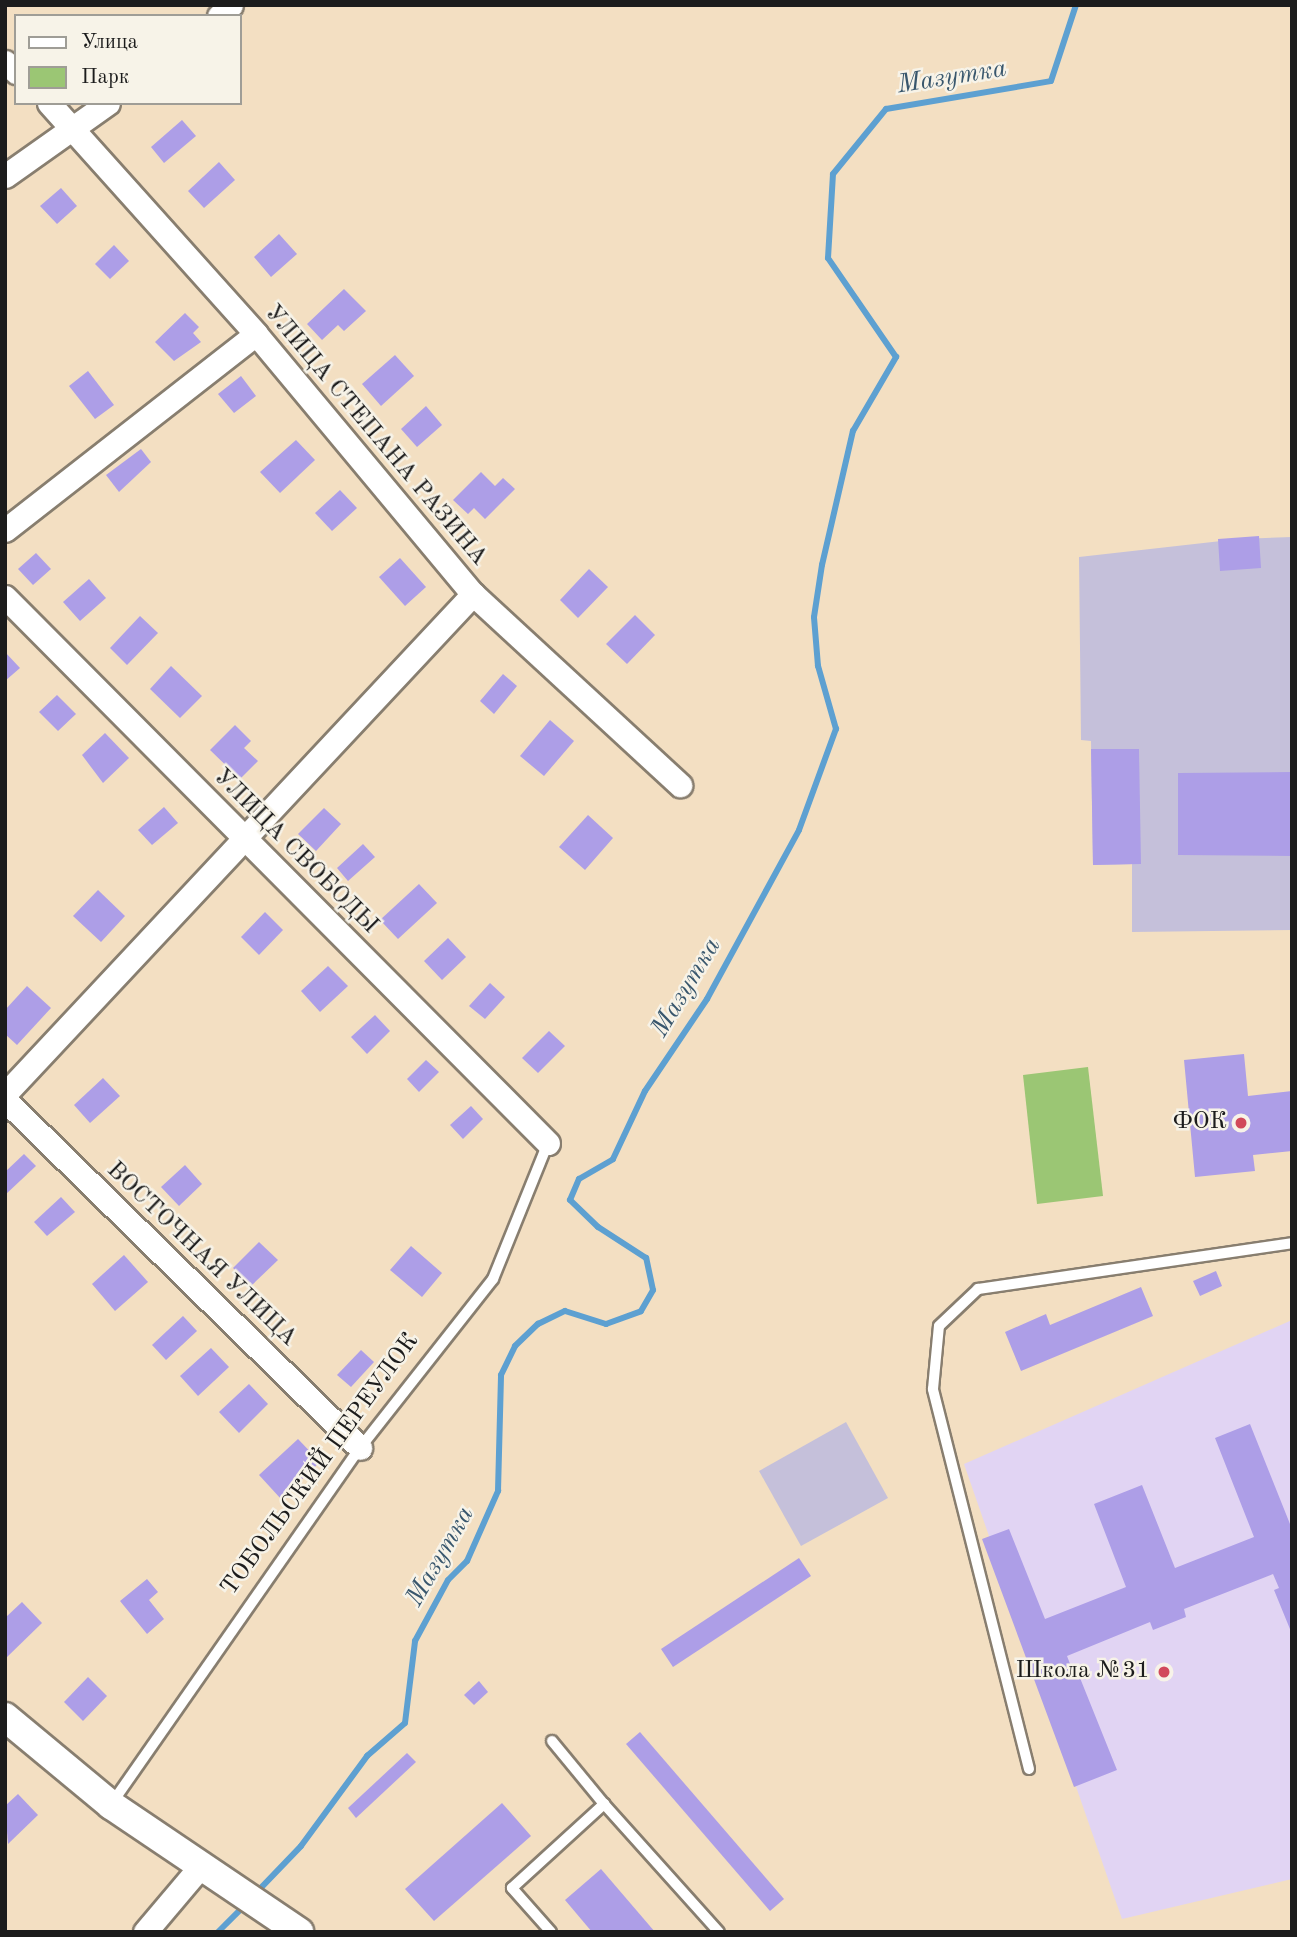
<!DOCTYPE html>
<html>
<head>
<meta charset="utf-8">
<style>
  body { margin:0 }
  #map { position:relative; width:1297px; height:1937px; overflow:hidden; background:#f3dfc2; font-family:"Old Standard TT",serif }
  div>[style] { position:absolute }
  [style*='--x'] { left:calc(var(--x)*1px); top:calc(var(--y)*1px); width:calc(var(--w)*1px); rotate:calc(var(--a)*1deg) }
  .built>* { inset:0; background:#e1d4f3 }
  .industrial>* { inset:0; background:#c5c0da }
  .green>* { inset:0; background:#9bc674 }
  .stream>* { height:6px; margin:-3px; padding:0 3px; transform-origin:3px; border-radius:3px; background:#5da0d1 }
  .building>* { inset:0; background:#ad9ee7 }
  .roads { filter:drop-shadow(2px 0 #887e6f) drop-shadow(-2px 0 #887e6f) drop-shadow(0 2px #887e6f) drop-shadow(0 -2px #887e6f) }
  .service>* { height:10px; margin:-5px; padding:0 5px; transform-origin:5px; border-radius:5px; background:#fff }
  .minor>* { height:23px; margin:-11.5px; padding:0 11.5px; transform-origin:11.5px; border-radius:11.5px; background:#fff }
  .tertiary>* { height:28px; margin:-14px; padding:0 14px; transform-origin:14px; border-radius:14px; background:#fff }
  .dots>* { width:19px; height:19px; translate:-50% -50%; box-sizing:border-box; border:4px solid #f7f3e8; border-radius:50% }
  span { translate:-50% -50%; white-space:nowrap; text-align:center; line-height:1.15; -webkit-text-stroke:5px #f7f3e8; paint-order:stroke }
  .street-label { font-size:24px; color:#1c1c1c }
  .poi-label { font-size:24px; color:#1c1c1c }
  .right { translate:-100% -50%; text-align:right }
  .water-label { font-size:26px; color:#39576d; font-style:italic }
  .frame { position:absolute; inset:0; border:7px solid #1c1c1c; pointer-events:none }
  .legend { position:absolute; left:14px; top:14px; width:228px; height:91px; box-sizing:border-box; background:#f7f3e8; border:2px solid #9f9d96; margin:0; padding:9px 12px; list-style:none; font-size:21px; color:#1c1c1c }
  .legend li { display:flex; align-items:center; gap:14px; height:35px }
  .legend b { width:35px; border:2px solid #9f9d96 }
</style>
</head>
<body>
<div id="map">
  <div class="built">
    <div style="clip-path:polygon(1292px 1320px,1292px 1879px,1122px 1919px,964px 1464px)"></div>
  </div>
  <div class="industrial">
    <div style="clip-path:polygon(1292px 537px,1292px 930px,1132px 932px,1132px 864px,1093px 865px,1091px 741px,1081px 740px,1079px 557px,1239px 539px)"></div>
    <div style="clip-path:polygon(846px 1422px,888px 1498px,801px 1546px,759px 1471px)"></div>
  </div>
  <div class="green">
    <div style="clip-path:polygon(1088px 1067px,1103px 1196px,1037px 1204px,1023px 1075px)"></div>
  </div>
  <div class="stream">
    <div style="--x:256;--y:1893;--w:65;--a:-46.2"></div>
    <div style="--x:301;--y:1846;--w:112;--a:-53.7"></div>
    <div style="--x:367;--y:1756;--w:50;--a:-41"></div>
    <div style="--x:405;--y:1723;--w:83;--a:-83"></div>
    <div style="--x:415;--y:1641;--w:69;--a:-61.6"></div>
    <div style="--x:448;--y:1580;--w:27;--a:-45"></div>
    <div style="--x:467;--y:1561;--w:77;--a:-66.1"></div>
    <div style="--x:498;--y:1491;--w:116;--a:-88.5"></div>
    <div style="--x:501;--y:1375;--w:32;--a:-64"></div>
    <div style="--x:515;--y:1346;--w:32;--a:-44"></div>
    <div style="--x:538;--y:1324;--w:30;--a:-26"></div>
    <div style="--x:565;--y:1311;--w:43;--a:17.6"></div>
    <div style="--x:606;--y:1324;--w:37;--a:-20"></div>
    <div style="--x:641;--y:1311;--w:24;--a:-60"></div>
    <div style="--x:653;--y:1290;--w:33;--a:-102"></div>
    <div style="--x:646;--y:1258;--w:57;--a:-147.1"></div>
    <div style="--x:598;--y:1227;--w:39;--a:-136"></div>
    <div style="--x:570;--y:1200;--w:23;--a:-67"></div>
    <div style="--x:579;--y:1179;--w:39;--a:-30"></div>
    <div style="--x:613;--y:1159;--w:75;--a:-64.8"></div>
    <div style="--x:645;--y:1091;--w:111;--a:-56"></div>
    <div style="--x:707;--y:999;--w:192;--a:-61.4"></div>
    <div style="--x:799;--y:830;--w:108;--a:-69.9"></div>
    <div style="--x:836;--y:729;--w:66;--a:-105.9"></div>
    <div style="--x:818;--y:666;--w:49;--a:-94.7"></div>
    <div style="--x:814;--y:617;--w:53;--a:-81.3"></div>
    <div style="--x:822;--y:565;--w:138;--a:-77"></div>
    <div style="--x:853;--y:431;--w:86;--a:-59.8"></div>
    <div style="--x:896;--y:357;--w:120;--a:-124.5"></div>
    <div style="--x:828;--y:258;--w:84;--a:-86.6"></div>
    <div style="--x:833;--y:174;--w:84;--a:-50.8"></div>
    <div style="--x:886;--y:109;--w:167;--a:-9.6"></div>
    <div style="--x:1051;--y:81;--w:80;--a:-71.8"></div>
    <div style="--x:218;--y:1932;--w:37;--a:-45"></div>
  </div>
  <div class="building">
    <div style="clip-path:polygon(182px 120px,196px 136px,164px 163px,151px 147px)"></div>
    <div style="clip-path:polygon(219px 162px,235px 180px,204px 208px,188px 191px)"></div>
    <div style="clip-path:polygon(61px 188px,77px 206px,57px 224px,40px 206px)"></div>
    <div style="clip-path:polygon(279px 234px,297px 254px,271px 277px,254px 257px)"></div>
    <div style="clip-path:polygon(114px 245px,129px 261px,110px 279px,95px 264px)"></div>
    <div style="clip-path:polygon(344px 289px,366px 311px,344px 331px,338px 325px,322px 340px,307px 324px)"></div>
    <div style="clip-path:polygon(185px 313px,199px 327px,193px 333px,201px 342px,174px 361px,155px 342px)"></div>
    <div style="clip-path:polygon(395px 355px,414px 376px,381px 406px,362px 384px)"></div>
    <div style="clip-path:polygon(88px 371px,114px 405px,95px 419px,69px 386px)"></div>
    <div style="clip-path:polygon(241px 376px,256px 396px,234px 413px,218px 394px)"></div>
    <div style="clip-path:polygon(426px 406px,442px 425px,417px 447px,401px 429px)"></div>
    <div style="clip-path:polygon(296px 440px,315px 460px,280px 493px,260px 472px)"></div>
    <div style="clip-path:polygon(141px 449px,151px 462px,119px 492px,106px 475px)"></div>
    <div style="clip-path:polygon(481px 472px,495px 486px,503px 478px,515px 489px,485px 519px,474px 508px,468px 514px,453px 500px)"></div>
    <div style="clip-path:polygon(340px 490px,357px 508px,332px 531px,315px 513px)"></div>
    <div style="clip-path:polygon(1259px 536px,1261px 568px,1220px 571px,1218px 539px)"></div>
    <div style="clip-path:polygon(36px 553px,51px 569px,33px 585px,18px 569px)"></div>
    <div style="clip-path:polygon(400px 558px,426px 587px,405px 606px,379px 577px)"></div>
    <div style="clip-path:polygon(589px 569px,608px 587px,578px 618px,560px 600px)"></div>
    <div style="clip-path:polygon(89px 579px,106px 598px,80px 621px,63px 602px)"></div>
    <div style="clip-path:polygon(635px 615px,655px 635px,627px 664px,606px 644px)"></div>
    <div style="clip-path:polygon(140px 616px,158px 633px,127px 665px,110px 648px)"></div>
    <div style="clip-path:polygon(5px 652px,20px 668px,5px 681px)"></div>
    <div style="clip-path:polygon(171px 666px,202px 696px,180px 718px,150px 689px)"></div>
    <div style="clip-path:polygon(503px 674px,517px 686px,494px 714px,480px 701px)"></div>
    <div style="clip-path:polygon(57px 695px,76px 714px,58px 731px,39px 712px)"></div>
    <div style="clip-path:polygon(550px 720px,574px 741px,544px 776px,520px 756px)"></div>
    <div style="clip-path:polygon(235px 725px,251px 741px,244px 748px,258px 761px,240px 779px,210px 750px)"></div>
    <div style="clip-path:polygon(105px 733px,129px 758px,103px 783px,82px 755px)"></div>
    <div style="clip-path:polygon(1091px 749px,1139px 749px,1141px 864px,1093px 865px)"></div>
    <div style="clip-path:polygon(1292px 772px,1292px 856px,1178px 855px,1178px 773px)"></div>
    <div style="clip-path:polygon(164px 807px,178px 823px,152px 845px,138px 830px)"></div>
    <div style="clip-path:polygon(324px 808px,341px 824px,316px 851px,298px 834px)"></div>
    <div style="clip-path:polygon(588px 815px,613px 838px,585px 870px,559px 847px)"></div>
    <div style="clip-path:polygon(363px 844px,375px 857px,348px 881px,337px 868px)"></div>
    <div style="clip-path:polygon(419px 884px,437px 903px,398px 939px,380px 920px)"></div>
    <div style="clip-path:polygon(98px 890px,125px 916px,101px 942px,73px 916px)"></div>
    <div style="clip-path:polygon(265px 912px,283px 930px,259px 955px,241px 937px)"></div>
    <div style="clip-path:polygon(448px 938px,466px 957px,442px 980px,424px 961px)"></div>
    <div style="clip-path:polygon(328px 966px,348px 986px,320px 1012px,301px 991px)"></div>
    <div style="clip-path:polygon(490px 983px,505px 997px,485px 1019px,469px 1006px)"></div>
    <div style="clip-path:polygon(27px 986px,51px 1008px,17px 1045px,5px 1034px,5px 1010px)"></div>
    <div style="clip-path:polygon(375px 1015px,390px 1031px,367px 1054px,351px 1037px)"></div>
    <div style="clip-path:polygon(549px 1031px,565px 1046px,538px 1073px,522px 1058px)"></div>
    <div style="clip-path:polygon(1244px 1054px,1248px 1096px,1292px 1091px,1292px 1151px,1253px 1155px,1255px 1171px,1195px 1177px,1184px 1060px)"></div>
    <div style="clip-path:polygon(426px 1060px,439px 1072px,419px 1092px,407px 1079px)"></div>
    <div style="clip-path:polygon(103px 1078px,120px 1096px,90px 1123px,74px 1105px)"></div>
    <div style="clip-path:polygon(471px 1106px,483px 1119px,463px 1139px,450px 1125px)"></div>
    <div style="clip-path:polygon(24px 1154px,36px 1166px,5px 1195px,5px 1172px)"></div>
    <div style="clip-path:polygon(185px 1165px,202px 1184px,179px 1206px,161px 1187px)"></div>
    <div style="clip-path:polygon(61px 1197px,75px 1212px,47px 1236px,34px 1222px)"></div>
    <div style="clip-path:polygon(259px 1242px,278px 1260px,251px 1286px,233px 1268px)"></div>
    <div style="clip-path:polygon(411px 1246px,442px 1273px,422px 1297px,390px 1270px)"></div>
    <div style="clip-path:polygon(124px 1255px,148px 1282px,115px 1311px,92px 1284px)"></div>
    <div style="clip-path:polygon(1216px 1271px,1222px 1286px,1200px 1296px,1193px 1281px)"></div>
    <div style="clip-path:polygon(1141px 1287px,1153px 1316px,1021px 1371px,1005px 1332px,1046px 1314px,1050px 1325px)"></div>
    <div style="clip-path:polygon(183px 1316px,197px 1331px,166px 1360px,152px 1345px)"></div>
    <div style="clip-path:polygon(211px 1348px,229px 1367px,198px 1396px,180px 1376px)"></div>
    <div style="clip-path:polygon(361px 1350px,374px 1362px,351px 1387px,337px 1375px)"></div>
    <div style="clip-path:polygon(249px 1384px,268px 1404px,239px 1433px,219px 1412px)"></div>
    <div style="clip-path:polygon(1250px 1424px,1292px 1529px,1292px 1634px,1274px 1590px,1279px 1588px,1273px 1574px,1184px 1609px,1186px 1617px,1153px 1630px,1150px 1622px,1067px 1656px,1072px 1669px,1076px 1668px,1117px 1770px,1074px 1787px,982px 1539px,1009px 1529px,1045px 1619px,1126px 1587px,1094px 1504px,1142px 1485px,1175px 1568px,1254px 1537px,1215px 1438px)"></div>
    <div style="clip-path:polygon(298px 1439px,320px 1462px,281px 1499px,259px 1475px)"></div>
    <div style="clip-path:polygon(799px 1558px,811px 1576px,673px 1667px,661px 1649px)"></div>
    <div style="clip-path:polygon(147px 1579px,158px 1592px,149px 1600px,164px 1619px,147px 1634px,120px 1601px)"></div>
    <div style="clip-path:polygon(22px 1602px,42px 1623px,5px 1659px,5px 1618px)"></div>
    <div style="clip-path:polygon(88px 1677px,107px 1696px,83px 1721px,64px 1702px)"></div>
    <div style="clip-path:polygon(479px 1681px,488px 1692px,474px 1705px,464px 1695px)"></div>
    <div style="clip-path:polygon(640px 1732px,784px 1899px,770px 1911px,626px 1744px)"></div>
    <div style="clip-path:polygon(407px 1753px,416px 1762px,356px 1818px,348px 1808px)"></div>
    <div style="clip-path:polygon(18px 1794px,38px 1815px,8px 1844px,5px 1806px)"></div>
    <div style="clip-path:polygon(502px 1803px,531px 1836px,434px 1921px,405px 1889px)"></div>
    <div style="clip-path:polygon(601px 1869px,655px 1932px,592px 1932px,565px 1900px)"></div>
  </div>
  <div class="roads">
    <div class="service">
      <div style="--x:552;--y:1741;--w:82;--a:50.5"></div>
      <div style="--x:1029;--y:1769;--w:392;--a:-104.2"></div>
      <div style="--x:933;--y:1389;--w:63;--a:-84.6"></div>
      <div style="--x:939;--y:1326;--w:54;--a:-43.5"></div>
      <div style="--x:978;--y:1289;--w:317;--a:-8.3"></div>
      <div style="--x:112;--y:1803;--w:433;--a:-55.1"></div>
      <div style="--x:360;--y:1448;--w:215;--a:-51.8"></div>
      <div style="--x:493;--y:1279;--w:147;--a:-68"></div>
      <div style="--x:551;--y:1932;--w:59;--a:-131.6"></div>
      <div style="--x:512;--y:1888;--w:125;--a:-42.4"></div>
      <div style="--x:604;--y:1804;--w:172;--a:48.1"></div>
    </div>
    <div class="minor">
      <div style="--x:219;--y:16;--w:16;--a:-43"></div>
      <div style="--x:5;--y:62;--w:15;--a:42"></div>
      <div style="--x:49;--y:103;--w:310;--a:48.1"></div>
      <div style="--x:256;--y:334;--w:339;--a:50.2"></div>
      <div style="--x:473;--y:594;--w:282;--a:42.7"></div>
      <div style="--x:5;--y:176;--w:126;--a:-35.3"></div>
      <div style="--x:5;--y:530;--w:318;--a:-38"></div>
      <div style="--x:5;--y:597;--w:770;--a:45.16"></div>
      <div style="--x:5;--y:1094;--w:685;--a:-46.89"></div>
      <div style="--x:5;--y:1100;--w:497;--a:44.4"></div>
      <div style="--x:145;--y:1932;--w:85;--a:-49.8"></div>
    </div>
    <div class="tertiary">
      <div style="--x:5;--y:1717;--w:138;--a:39.7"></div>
      <div style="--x:111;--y:1805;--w:227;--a:34"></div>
    </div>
  </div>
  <div class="dots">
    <div style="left:1241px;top:1123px;background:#d1495b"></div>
    <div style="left:1164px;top:1672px;background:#d1495b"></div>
  </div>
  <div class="street-label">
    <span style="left:375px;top:436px;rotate:50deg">УЛИЦА СТЕПАНА РАЗИНА</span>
    <span style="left:295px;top:852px;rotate:45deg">УЛИЦА СВОБОДЫ</span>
    <span style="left:201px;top:1255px;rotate:44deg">ВОСТОЧНАЯ УЛИЦА</span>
    <span style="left:321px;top:1465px;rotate:-54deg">ТОБОЛЬСКИЙ ПЕРЕУЛОК</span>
  </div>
  <div class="poi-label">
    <span class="right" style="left:1227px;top:1123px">ФОК</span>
    <span class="right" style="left:1150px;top:1672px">Школа №31</span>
  </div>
  <div class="water-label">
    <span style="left:952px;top:78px;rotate:-9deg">Мазутка</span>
    <span style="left:687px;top:988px;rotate:-59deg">Мазутка</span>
    <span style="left:441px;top:1557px;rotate:-60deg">Мазутка</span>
  </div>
  <div class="frame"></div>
  <ul class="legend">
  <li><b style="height:9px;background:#fff"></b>Улица</li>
  <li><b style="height:19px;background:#9bc674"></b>Парк</li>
  </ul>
</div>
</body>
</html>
